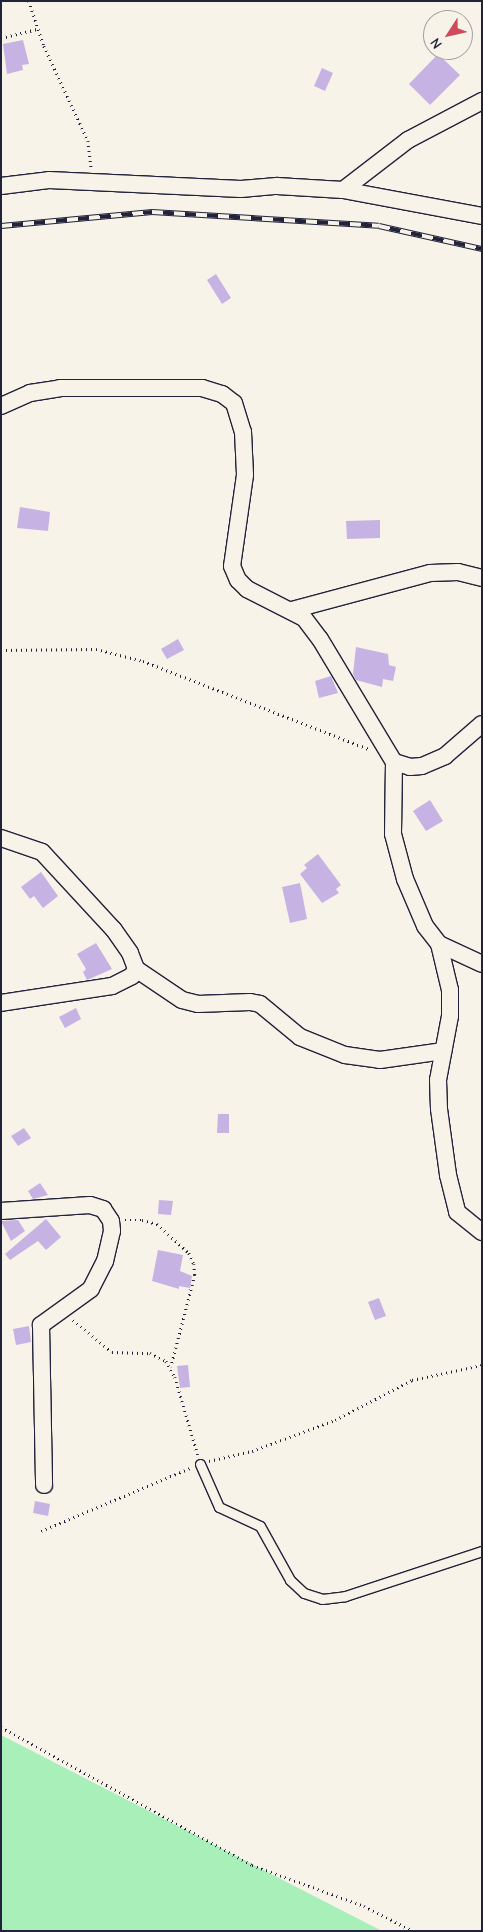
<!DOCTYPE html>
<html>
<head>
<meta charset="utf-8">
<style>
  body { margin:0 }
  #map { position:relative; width:483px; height:1932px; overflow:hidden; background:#f7f3e8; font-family:"Comic Neue",sans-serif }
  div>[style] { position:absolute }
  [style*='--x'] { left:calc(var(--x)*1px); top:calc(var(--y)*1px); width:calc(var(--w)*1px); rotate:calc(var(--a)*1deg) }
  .green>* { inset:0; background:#a9efba }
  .building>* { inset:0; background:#c7b3e3 }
  .path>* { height:2.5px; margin-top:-1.25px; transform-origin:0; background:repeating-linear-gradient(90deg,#22223b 0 1px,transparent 0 5px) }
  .roads { filter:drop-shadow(1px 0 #22223b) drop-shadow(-1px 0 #22223b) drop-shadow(0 1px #22223b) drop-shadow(0 -1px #22223b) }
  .service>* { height:9px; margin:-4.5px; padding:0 4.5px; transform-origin:4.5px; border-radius:4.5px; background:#f7f3e8 }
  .minor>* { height:16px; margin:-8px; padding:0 8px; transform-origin:8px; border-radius:8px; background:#f7f3e8 }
  .rail>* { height:5.5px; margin-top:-2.75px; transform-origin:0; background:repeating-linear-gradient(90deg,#f7f3e8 0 11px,#22223b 0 22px); box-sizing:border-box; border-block:1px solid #22223b }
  span { translate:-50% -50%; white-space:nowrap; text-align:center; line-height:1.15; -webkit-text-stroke:4.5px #f7f3e8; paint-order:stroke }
  .frame { position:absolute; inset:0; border:2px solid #22223b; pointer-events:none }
  .north { position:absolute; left:423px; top:10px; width:50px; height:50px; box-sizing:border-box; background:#f7f3e8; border:1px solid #a29fa3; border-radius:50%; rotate:235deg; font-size:14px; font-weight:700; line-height:20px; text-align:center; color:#22223b }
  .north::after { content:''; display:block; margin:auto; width:18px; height:22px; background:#d1495b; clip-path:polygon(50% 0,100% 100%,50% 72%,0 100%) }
</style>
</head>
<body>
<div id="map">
  <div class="green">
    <div style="clip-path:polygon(1px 1735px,382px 1931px,1px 1931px)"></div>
  </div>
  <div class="building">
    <div style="clip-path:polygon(23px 40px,29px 64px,22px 65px,23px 70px,7px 74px,3px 44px)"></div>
    <div style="clip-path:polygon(438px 54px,460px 75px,430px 105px,409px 84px)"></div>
    <div style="clip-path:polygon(322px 68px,333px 73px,325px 91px,314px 86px)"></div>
    <div style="clip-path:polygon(216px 274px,231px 298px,222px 304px,207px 280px)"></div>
    <div style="clip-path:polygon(20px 507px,50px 512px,48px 531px,17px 528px)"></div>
    <div style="clip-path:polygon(380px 520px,380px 538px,347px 539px,346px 521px)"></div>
    <div style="clip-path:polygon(178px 639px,184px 650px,167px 659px,161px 649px)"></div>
    <div style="clip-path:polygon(356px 647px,388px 654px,389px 665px,396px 667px,393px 681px,383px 679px,382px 687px,356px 680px,353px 674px)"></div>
    <div style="clip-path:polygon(331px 676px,338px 693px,319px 698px,315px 681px)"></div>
    <div style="clip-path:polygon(430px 800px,443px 821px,426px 831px,413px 811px)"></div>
    <div style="clip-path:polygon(318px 854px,341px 885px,336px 889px,339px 893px,322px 903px,300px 874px,307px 868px,304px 865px)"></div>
    <div style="clip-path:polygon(41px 872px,58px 896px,43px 908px,34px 896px,30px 899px,21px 887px)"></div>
    <div style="clip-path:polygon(300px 883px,307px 919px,290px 923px,282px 887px)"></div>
    <div style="clip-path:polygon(96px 943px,112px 969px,87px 980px,83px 972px,86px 969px,77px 954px)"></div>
    <div style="clip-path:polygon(76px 1008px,81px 1019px,65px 1028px,59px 1017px)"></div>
    <div style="clip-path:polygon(218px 1114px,229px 1114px,229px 1133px,217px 1133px)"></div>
    <div style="clip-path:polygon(24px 1128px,31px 1138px,18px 1146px,11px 1136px)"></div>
    <div style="clip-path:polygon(40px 1183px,48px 1195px,33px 1199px,28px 1191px)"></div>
    <div style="clip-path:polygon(159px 1200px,173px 1201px,171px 1215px,158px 1214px)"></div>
    <div style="clip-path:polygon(46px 1219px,61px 1237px,46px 1250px,38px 1241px,10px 1260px,5px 1254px)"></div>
    <div style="clip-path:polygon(18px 1220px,25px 1231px,11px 1241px,1px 1221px)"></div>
    <div style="clip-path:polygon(158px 1250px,183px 1255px,180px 1271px,192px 1276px,190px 1288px,179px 1286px,179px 1289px,152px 1281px)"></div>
    <div style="clip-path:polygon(379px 1298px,386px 1316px,375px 1320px,368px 1302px)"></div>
    <div style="clip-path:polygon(29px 1326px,31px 1342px,16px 1345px,13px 1329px)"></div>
    <div style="clip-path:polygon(188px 1365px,190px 1387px,180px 1388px,177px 1366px)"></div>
    <div style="clip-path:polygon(35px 1501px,50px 1504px,48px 1516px,33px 1513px)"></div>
  </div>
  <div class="path">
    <div style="--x:29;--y:1;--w:47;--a:71.6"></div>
    <div style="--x:44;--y:46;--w:105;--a:65.1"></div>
    <div style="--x:88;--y:141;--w:26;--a:83"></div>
    <div style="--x:1;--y:38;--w:38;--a:-14"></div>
    <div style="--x:1;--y:650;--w:95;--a:-0.6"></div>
    <div style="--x:96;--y:649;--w:49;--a:14.3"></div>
    <div style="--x:143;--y:661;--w:243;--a:21.3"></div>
    <div style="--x:125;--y:1220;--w:17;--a:0"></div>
    <div style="--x:142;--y:1220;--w:16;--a:15"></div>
    <div style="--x:157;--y:1224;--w:43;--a:42.2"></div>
    <div style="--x:189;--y:1253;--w:12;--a:66"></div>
    <div style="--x:194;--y:1264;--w:11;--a:85"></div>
    <div style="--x:195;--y:1275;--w:95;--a:104.6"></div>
    <div style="--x:73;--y:1320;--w:50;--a:39.4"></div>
    <div style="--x:112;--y:1352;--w:38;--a:2"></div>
    <div style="--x:150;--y:1353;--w:18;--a:27"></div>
    <div style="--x:166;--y:1361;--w:18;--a:61"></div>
    <div style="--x:175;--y:1377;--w:81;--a:73.6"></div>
    <div style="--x:209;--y:1461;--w:44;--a:-13.1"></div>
    <div style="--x:252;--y:1451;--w:89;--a:-20.5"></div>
    <div style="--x:335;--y:1420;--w:87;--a:-27.5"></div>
    <div style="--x:412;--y:1380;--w:72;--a:-12.1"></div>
    <div style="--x:41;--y:1531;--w:162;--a:-22.9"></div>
    <div style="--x:1;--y:1727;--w:286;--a:28.8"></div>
    <div style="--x:252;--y:1865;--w:119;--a:20.1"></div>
    <div style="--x:364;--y:1906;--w:55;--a:27"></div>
  </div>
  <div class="roads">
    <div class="service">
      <div style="--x:200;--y:1464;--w:47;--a:66.2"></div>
      <div style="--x:219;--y:1507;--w:45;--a:24.9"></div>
      <div style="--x:260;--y:1526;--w:62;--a:60.9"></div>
      <div style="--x:290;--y:1580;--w:19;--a:43"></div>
      <div style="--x:304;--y:1593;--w:19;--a:18"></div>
      <div style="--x:322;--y:1599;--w:23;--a:-7"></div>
      <div style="--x:345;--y:1596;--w:144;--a:-18.2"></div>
    </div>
    <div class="minor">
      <div style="--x:1;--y:186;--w:48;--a:-7.1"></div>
      <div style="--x:49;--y:180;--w:192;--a:2.7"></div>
      <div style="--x:241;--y:189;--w:36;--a:-5"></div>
      <div style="--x:277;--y:186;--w:66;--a:3.5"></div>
      <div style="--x:343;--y:190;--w:141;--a:10.6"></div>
      <div style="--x:343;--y:190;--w:82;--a:-37.6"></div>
      <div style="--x:408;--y:140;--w:84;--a:-27.8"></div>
      <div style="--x:1;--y:406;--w:32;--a:-24"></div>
      <div style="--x:30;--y:393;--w:30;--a:-9"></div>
      <div style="--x:60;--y:388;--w:142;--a:0"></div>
      <div style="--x:202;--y:388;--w:21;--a:17"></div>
      <div style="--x:222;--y:394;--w:15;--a:37"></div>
      <div style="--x:234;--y:403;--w:30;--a:73"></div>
      <div style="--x:243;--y:432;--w:43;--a:87.3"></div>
      <div style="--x:245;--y:475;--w:92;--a:98.1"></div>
      <div style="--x:232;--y:566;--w:15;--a:67"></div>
      <div style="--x:238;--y:580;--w:13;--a:45"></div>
      <div style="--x:247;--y:589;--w:64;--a:27"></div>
      <div style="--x:304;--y:618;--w:26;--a:53"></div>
      <div style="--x:320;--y:639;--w:144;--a:59"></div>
      <div style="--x:394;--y:762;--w:17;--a:17"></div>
      <div style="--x:410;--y:767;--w:12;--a:-5"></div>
      <div style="--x:422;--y:766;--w:25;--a:-23"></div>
      <div style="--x:445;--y:756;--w:49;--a:-40.9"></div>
      <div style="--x:292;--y:610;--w:143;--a:-15"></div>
      <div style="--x:430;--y:573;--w:28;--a:-2"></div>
      <div style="--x:458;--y:572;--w:25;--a:14"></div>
      <div style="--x:394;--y:762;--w:72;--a:90.8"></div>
      <div style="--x:393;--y:834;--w:47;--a:75.1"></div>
      <div style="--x:405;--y:879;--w:51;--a:66.9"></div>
      <div style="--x:425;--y:926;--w:23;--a:52"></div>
      <div style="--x:439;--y:944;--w:47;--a:24.9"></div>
      <div style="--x:1;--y:838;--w:43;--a:18.9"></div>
      <div style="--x:42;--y:852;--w:106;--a:47.3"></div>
      <div style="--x:114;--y:930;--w:28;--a:55"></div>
      <div style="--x:130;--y:953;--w:17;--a:69"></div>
      <div style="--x:136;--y:969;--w:8;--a:120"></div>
      <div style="--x:132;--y:976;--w:22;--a:153"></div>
      <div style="--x:112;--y:986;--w:112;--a:171.3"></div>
      <div style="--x:439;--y:944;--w:47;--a:76.6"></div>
      <div style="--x:450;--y:990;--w:26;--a:90"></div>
      <div style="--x:450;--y:1016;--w:65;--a:100.6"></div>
      <div style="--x:438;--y:1080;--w:29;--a:88"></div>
      <div style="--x:439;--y:1109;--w:67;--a:82.2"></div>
      <div style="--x:448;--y:1175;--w:38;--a:76"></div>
      <div style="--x:457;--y:1212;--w:32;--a:39"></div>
      <div style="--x:136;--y:969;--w:55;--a:34"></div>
      <div style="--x:182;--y:1000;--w:16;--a:14"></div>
      <div style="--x:198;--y:1004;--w:52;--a:-2.2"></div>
      <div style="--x:250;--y:1002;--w:10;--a:11"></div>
      <div style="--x:260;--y:1004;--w:52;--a:39.5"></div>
      <div style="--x:300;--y:1037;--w:48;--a:21.8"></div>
      <div style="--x:345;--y:1055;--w:35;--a:8"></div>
      <div style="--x:380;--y:1060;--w:64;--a:-8.1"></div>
      <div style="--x:1;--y:1211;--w:89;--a:-3.9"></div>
      <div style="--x:90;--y:1205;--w:14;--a:17"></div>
      <div style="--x:103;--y:1209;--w:14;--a:56"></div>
      <div style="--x:111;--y:1221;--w:10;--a:84"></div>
      <div style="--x:112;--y:1231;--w:31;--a:103"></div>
      <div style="--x:105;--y:1261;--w:31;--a:117"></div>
      <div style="--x:91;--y:1289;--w:62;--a:144.2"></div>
      <div style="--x:41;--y:1325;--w:160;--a:88.9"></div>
    </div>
  </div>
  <div class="rail">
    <div style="--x:1;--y:226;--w:152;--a:-5.3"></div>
    <div style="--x:152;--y:212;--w:227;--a:3.5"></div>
    <div style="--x:379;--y:226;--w:106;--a:12.6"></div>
  </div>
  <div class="frame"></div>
  <div class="north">N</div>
</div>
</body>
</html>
